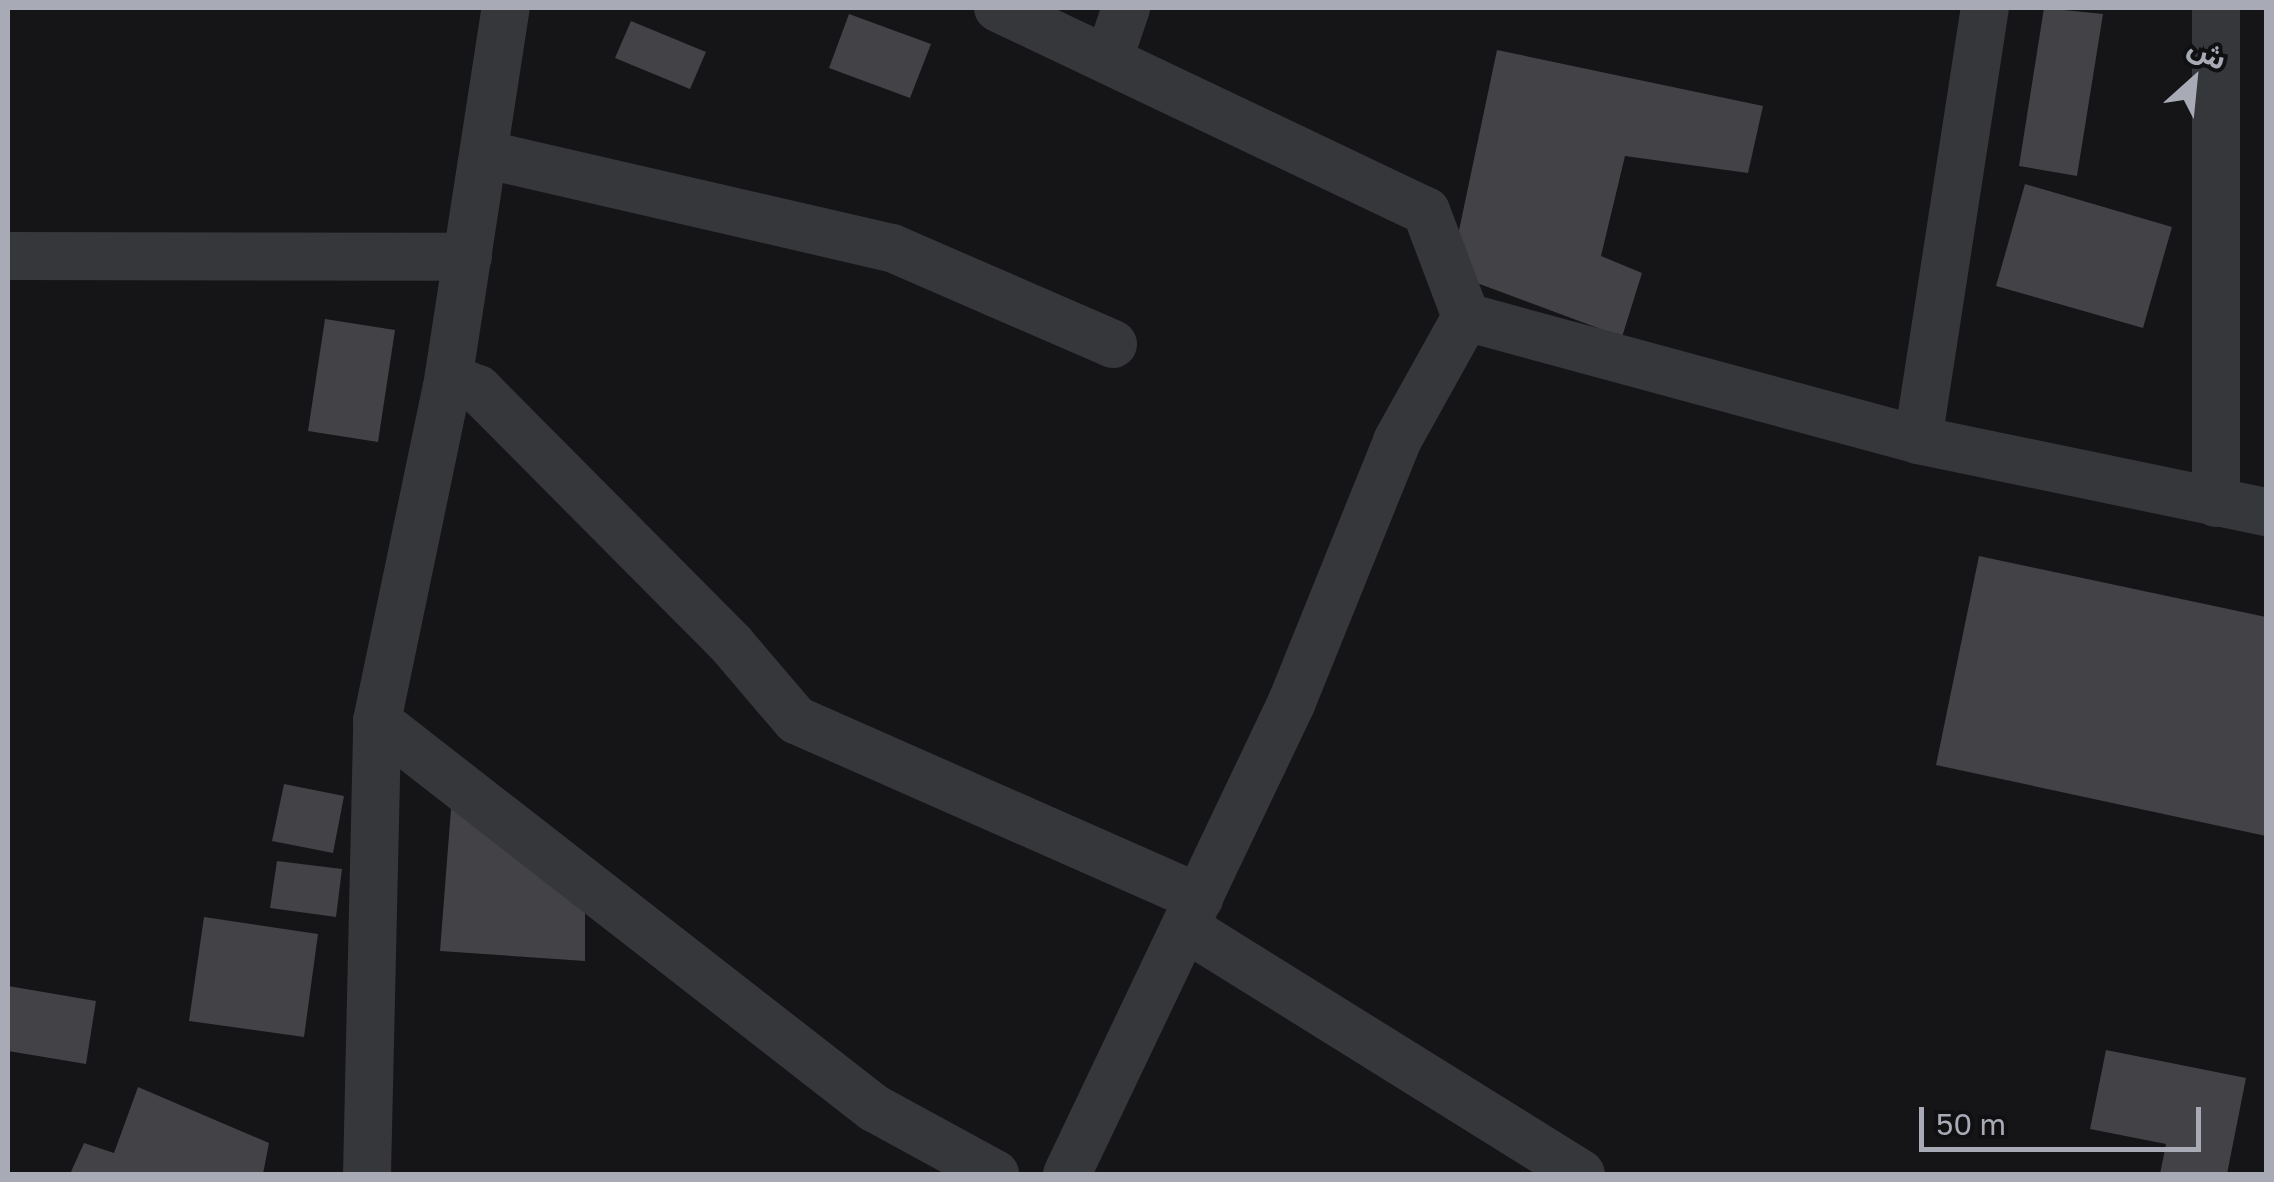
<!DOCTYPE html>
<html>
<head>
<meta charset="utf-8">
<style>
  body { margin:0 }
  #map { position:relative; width:2274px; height:1182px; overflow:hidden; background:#151517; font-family:"Golos Text","Noto Sans Arabic",sans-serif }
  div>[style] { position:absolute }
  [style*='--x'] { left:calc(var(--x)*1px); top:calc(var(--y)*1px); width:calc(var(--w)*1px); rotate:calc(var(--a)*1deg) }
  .building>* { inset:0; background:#424247 }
  .minor>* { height:48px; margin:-24px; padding:0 24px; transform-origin:24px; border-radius:24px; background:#36373b }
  span { translate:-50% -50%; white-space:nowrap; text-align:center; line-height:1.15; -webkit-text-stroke:9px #101012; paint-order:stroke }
  .frame { position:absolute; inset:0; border:10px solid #a8abb6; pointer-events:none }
  .north { position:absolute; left:2144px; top:30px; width:100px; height:100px; -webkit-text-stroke:8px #101012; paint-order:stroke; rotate:27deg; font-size:28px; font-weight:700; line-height:40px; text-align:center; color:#a8abb6 }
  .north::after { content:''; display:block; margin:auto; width:35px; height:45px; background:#a8abb6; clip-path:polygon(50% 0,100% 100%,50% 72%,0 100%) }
  .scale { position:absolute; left:1919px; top:1107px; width:282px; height:45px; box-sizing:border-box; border:5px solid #a8abb6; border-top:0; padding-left:12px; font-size:30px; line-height:35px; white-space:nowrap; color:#a8abb6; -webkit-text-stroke:8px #101012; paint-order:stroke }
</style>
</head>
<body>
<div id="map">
  <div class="building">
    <div style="clip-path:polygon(2044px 8px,2103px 14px,2077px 176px,2019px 166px)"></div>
    <div style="clip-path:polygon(849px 14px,931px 44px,910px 98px,829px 68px)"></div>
    <div style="clip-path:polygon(631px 21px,706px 52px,690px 89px,615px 58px)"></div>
    <div style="clip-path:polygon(1497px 50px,1763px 106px,1748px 173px,1625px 156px,1601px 256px,1642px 273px,1622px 337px,1450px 273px)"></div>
    <div style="clip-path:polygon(2025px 184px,2172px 227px,2143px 328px,1996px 286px)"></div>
    <div style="clip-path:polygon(325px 319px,395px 330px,378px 442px,308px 431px)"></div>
    <div style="clip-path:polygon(1979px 556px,2266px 617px,2266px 836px,1936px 765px)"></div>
    <div style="clip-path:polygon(284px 784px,344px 796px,333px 853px,272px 841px)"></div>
    <div style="clip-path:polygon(451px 809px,490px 817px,585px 902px,585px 961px,440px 951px)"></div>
    <div style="clip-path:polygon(277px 861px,342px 869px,336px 917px,270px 908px)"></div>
    <div style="clip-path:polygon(204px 917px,318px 934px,304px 1037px,189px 1021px)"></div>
    <div style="clip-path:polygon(8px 986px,96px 1001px,86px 1064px,8px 1051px)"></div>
    <div style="clip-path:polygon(2106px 1050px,2246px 1078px,2227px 1174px,2160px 1174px,2166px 1144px,2090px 1129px)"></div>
    <div style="clip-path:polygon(138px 1087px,269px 1143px,263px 1174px,70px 1174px,84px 1143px,114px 1153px)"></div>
  </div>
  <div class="minor">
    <div style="--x:998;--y:8;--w:474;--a:25.4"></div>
    <div style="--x:1426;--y:211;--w:113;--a:69.3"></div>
    <div style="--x:1466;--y:317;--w:468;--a:15.2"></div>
    <div style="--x:1918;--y:440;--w:355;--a:11.7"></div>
    <div style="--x:1110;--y:55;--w:50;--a:-71.2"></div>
    <div style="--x:484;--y:154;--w:419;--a:13"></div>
    <div style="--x:892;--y:248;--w:241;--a:23.5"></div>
    <div style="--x:8;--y:256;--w:460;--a:0.1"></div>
    <div style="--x:447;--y:387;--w:384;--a:-81.2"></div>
    <div style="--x:1918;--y:440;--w:437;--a:-81.2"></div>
    <div style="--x:2216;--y:503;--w:495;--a:-90"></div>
    <div style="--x:377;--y:721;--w:630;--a:37.91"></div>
    <div style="--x:874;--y:1108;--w:138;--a:28.6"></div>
    <div style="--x:1186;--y:928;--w:465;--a:31.9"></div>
    <div style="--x:367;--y:1174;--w:453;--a:-88.7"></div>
    <div style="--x:377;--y:721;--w:341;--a:-78.2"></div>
    <div style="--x:447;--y:387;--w:16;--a:-15"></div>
    <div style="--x:462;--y:383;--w:17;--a:21"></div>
    <div style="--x:478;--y:389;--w:361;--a:45.2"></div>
    <div style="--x:732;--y:645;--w:99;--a:49.5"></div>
    <div style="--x:796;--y:720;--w:441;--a:23.8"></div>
    <div style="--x:1067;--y:1174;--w:521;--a:-64.52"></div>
    <div style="--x:1291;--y:704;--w:284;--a:-68"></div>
    <div style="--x:1397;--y:441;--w:142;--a:-60.9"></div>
  </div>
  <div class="frame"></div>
  <div class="north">ش</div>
  <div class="scale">50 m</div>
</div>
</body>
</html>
